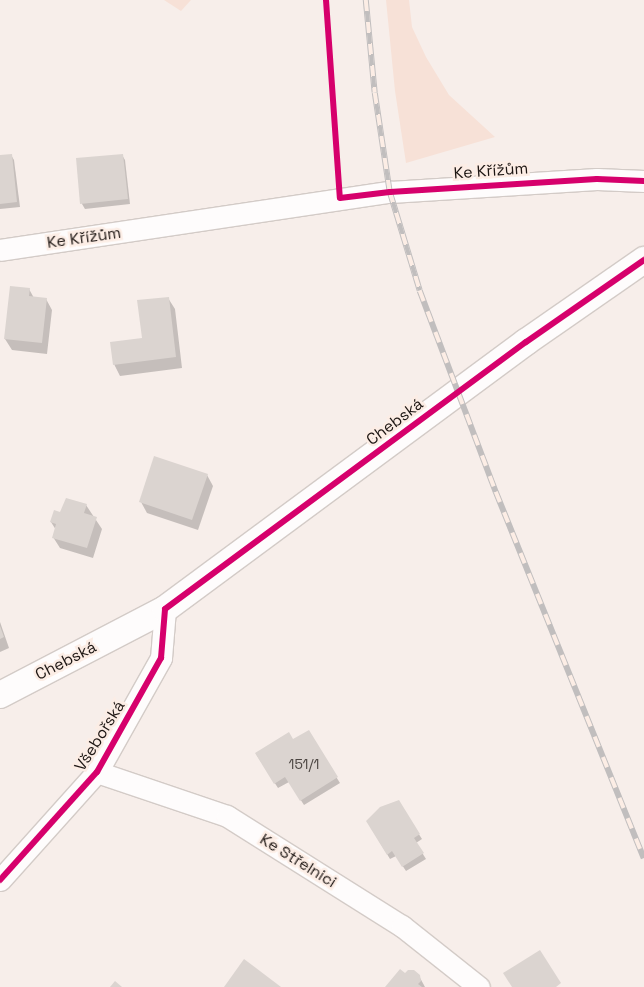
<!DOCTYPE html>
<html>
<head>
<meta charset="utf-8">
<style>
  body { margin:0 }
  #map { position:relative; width:644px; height:987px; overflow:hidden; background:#f7eeea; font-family:"Space Grotesk",sans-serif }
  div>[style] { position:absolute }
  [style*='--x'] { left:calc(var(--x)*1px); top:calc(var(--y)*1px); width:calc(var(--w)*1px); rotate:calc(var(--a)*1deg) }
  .green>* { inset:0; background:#f7e1d7 }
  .shadow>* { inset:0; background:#0003 }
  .building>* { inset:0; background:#dbd4d0 }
  .roads { filter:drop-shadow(1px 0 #d3cbc7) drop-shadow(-1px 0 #d3cbc7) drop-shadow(0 1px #d3cbc7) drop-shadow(0 -1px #d3cbc7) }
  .minor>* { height:21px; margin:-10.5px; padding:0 10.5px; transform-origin:10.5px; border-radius:10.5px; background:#fefcfc }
  .tertiary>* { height:26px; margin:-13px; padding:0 13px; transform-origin:13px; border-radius:13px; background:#fefcfc }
  .rail>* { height:5.5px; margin-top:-2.75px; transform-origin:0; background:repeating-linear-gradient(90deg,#fcede5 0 11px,#c1bebe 0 22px); box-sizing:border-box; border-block:1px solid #c1bebe }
  .cycleway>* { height:6px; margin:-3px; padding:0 3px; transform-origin:3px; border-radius:3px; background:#d6006c }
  span { translate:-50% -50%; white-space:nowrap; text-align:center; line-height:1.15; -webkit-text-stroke:5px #fcede5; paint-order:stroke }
  .number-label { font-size:14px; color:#4c4642 }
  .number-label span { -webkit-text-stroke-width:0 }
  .street-label { font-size:16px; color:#1d1613 }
</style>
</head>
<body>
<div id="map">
  <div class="green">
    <div style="clip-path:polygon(164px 0,191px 0,181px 11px)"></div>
    <div style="clip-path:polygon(386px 0,409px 0,412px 27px,426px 57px,449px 95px,495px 137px,406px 163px,395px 91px)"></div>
  </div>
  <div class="shadow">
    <div style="clip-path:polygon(11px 155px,14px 160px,20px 207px,0 209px,0 157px)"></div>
    <div style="clip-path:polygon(122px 155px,125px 160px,130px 204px,85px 209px,82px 204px,77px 159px)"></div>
    <div style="clip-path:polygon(29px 289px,34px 298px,46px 299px,52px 310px,47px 354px,12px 350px,5px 339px)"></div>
    <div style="clip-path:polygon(168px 298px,175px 309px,182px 368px,120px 376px,114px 364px,143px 339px)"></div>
    <div style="clip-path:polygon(207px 475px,213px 486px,198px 530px,147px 513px,141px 502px)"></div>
    <div style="clip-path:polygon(86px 505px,102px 529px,93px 558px,60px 548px,53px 537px,56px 530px,51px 522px,60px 513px)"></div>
    <div style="clip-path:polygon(0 622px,9px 648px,0 652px)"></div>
    <div style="clip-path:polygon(308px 732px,340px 783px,304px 805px,289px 782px,278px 788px,256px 754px,293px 741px)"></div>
    <div style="clip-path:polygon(398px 802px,422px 839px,416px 843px,426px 859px,406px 871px,396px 856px,390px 859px,367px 821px)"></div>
    <div style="clip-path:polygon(405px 975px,419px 976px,425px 987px,387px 987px)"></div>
  </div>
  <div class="building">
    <div style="clip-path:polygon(12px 154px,17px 202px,0 204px,0 155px)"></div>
    <div style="clip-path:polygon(123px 154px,128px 199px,80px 204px,76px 158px)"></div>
    <div style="clip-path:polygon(10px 286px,30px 288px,29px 296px,47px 298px,42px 343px,4px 339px)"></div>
    <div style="clip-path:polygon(169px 297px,176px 357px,113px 365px,110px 342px,142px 338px,137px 300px)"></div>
    <div style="clip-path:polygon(154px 456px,208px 474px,192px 520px,139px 502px)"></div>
    <div style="clip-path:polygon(66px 498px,87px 504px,84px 513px,97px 517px,87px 548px,52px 538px,56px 524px,50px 522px,54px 510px,60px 512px)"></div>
    <div style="clip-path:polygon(0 626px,4px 637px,0 639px)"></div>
    <div style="clip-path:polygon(309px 730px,338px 777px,300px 801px,285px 777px,274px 784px,255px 753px,289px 732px,293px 739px)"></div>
    <div style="clip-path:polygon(399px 800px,420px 834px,414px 838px,424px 853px,402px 867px,392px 851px,387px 855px,366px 821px,380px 807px)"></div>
    <div style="clip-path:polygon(540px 950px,561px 983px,556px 987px,512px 987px,503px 973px)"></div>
    <div style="clip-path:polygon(244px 959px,281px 987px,224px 987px)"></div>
    <div style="clip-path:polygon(400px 969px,405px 973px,408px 970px,414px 970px,420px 975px,421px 981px,418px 984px,422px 987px,385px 987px)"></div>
    <div style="clip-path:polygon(115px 981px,122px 987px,110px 987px)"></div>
  </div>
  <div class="roads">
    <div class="minor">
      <div style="--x:0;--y:250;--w:394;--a:-8.5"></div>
      <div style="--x:390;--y:192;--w:207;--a:-3.6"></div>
      <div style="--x:597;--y:179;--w:47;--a:2.4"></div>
      <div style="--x:97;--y:772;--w:137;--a:18.7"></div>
      <div style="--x:227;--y:816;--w:207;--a:32.2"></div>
      <div style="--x:402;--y:926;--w:98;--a:38.4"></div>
      <div style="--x:0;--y:880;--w:145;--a:-48.1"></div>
      <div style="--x:97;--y:772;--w:131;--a:-60.7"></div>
      <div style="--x:161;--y:658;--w:49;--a:-85.3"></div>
    </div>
    <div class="tertiary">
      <div style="--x:0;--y:695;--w:186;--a:-27.5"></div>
      <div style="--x:165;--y:609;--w:449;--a:-36.5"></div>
      <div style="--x:526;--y:342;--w:144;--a:-34.8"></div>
    </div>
  </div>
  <div class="rail">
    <div style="--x:366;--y:0;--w:93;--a:84.5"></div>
    <div style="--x:375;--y:93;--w:100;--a:81.4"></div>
    <div style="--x:390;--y:192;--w:103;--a:73.1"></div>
    <div style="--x:420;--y:291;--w:215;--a:69.3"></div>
    <div style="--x:496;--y:492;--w:395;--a:68"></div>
  </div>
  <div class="cycleway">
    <div style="--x:326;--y:0;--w:198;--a:86"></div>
    <div style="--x:340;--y:198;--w:50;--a:-6.8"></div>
    <div style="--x:390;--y:192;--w:207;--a:-3.6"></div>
    <div style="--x:597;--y:179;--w:47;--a:2.4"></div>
    <div style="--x:0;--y:880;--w:145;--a:-48.1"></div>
    <div style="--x:97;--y:772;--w:131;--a:-60.7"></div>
    <div style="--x:161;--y:658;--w:49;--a:-85.3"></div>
    <div style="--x:165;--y:609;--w:449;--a:-36.5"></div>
    <div style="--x:526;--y:342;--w:144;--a:-34.8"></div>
  </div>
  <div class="number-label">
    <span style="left:304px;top:764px">151/1</span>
  </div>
  <div class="street-label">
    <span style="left:491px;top:171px;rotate:-4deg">Ke Křížům</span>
    <span style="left:84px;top:238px;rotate:-8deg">Ke Křížům</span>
    <span style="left:395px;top:422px;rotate:-37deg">Chebská</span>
    <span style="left:66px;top:661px;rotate:-27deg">Chebská</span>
    <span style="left:100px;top:736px;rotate:-58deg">Všebořská</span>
    <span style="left:298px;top:861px;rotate:32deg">Ke Střelnici</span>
  </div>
</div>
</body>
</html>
